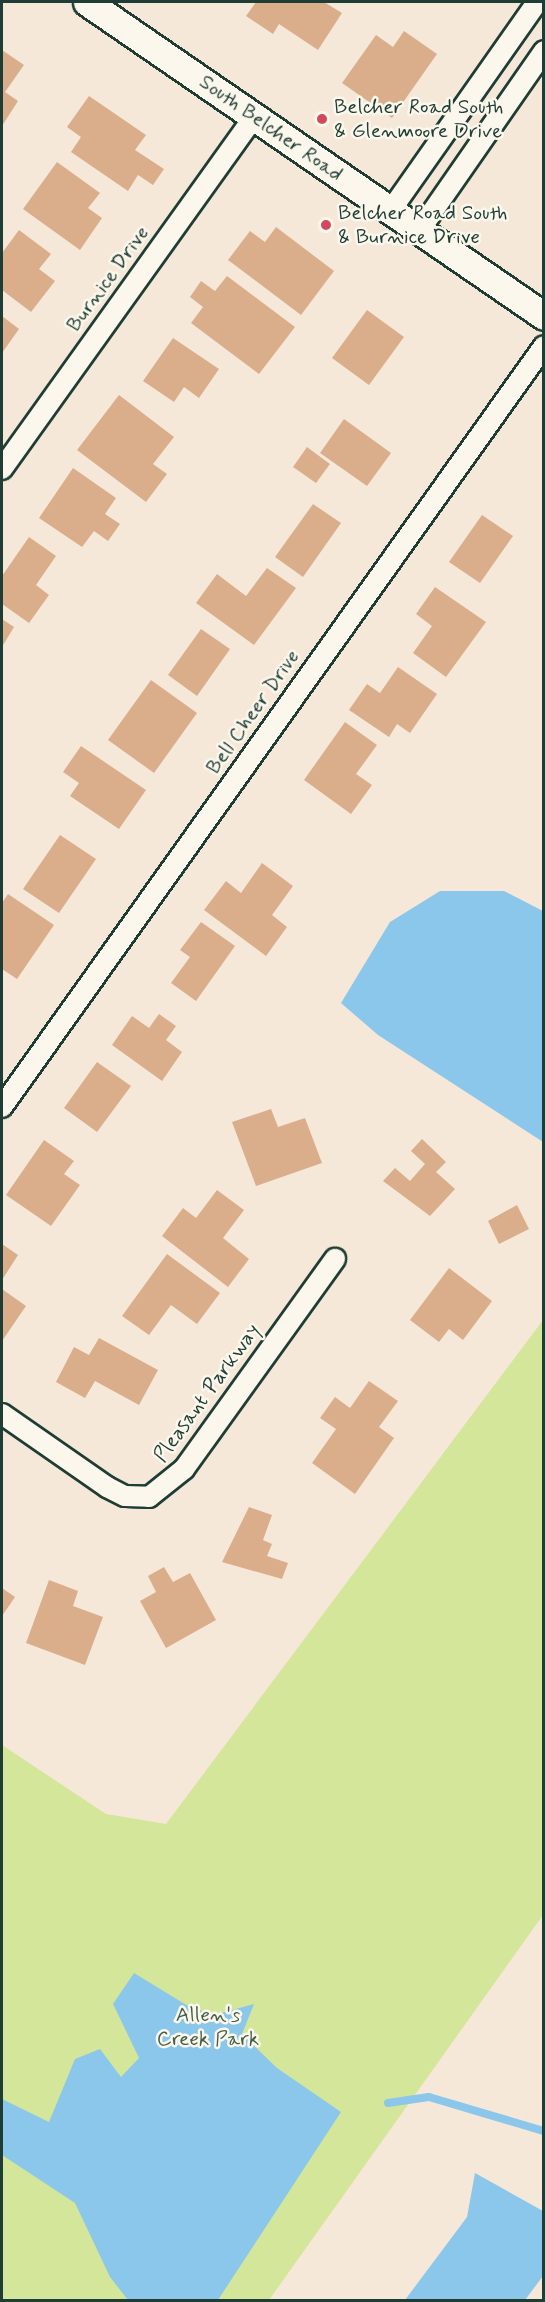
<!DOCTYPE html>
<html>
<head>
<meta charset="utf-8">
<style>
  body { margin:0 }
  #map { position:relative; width:545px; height:2302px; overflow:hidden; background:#f5e8d9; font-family:Mynerve,sans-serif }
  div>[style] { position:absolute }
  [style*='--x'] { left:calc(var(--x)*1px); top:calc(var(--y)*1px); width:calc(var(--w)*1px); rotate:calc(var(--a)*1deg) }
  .green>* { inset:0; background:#d4e69a }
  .water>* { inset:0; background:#8bc7eb }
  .stream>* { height:8px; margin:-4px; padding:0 4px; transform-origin:4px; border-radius:4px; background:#8bc7eb }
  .building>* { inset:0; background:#dbae8b }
  .roads { filter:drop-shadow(2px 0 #1f3d34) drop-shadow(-2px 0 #1f3d34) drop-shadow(0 2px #1f3d34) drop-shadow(0 -2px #1f3d34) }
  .street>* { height:20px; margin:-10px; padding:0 10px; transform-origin:10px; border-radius:10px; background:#fbf7ec }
  .secondary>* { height:27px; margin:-13.5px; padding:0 13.5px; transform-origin:13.5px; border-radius:13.5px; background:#fbf7ec }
  .dots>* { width:16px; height:16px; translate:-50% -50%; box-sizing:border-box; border:3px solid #fbf7ec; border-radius:50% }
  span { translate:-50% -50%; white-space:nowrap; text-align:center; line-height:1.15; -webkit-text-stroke:5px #fbf7ec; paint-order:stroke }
  .poi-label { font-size:21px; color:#1f3d34 }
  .left { translate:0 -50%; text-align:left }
  .street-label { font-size:21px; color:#1f3d34 }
  .park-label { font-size:21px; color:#435f48 }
  .frame { position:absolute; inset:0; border:3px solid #1f3d34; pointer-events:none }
</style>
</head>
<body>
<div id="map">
  <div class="green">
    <div style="clip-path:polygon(543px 1320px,543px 1915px,269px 2300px,2px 2300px,2px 1745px,106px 1814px,166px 1824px)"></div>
  </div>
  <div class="water">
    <div style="clip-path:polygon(440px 891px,504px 891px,543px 911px,543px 1142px,378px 1035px,341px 1003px,390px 922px)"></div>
    <div style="clip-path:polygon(134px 1973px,188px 2006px,214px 2015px,254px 2004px,242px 2034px,277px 2068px,341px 2112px,218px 2300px,128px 2300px,110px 2277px,75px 2203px,2px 2155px,2px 2099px,49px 2122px,75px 2059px,100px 2049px,121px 2077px,139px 2058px,113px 2004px)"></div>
    <div style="clip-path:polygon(475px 2173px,543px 2211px,543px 2276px,525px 2300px,405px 2300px,467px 2217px)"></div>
  </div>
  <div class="stream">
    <div style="--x:388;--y:2103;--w:41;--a:-8.3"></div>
    <div style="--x:429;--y:2097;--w:120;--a:16.5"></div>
  </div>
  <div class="building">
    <div style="clip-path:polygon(256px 2px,324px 2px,342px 13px,318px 50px,279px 24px,273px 34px,246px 16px)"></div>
    <div style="clip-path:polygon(404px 31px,437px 54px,392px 118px,342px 83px,376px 35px,393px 47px)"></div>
    <div style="clip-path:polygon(2px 50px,24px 65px,5px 92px,18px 101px,2px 126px)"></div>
    <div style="clip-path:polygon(89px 96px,146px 135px,135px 150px,164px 169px,153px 185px,138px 175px,128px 191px,71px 152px,81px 137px,67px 127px)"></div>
    <div style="clip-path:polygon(57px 162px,100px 193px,88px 208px,102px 218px,80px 250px,23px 209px)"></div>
    <div style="clip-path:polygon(276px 227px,334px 271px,301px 315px,228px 260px,250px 231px,265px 242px)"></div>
    <div style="clip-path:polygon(19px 230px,51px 254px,39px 269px,55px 281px,31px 312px,2px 290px,2px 253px)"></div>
    <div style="clip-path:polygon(227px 276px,295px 327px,259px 374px,191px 323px,203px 307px,190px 297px,201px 281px,215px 291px)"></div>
    <div style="clip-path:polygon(367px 310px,404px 337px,369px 385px,332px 358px)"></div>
    <div style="clip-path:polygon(2px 316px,19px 329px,2px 353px)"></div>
    <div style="clip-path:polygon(173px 338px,219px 369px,199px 398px,184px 387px,174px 402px,143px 381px)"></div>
    <div style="clip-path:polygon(119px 395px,174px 437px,153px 464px,167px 474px,146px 502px,77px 450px)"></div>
    <div style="clip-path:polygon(344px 419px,391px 453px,367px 486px,320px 453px)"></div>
    <div style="clip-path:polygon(307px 447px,330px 464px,316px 483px,293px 467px)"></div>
    <div style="clip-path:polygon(73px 468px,116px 498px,105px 514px,120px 524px,108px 541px,94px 531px,82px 547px,39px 518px)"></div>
    <div style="clip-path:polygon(313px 504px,341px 523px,303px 577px,275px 557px)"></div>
    <div style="clip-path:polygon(482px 515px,513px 536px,480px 583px,449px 562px)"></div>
    <div style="clip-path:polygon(29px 537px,56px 556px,36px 585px,49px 595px,29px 623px,2px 604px,2px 576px)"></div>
    <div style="clip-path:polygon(267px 568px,296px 588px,254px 645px,196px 603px,217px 574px,246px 596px)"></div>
    <div style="clip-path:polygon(435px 587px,486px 622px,446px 677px,413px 653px,432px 626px,416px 614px)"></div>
    <div style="clip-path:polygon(2px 619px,14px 627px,2px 647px)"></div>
    <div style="clip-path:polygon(201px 629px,230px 649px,197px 696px,168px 675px)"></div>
    <div style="clip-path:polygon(398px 667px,437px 694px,410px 733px,397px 724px,389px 737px,349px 710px,367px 684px,380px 693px)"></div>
    <div style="clip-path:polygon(151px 680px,197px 713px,154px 773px,108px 740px)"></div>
    <div style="clip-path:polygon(345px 722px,377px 745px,356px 774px,372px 785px,351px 814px,304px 780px)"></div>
    <div style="clip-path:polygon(81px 746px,146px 790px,119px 829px,70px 796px,79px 783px,63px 772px)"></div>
    <div style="clip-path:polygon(60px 835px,96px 859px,59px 913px,23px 889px)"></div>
    <div style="clip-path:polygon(262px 863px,293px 886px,272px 915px,287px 927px,266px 956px,204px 910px,226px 881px,241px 893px)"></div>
    <div style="clip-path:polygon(8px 894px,54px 925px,17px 979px,2px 969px,2px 903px)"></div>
    <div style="clip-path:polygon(201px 922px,235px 946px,196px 1001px,171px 983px,190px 957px,180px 950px)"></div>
    <div style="clip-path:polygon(159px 1014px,176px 1026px,166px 1040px,182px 1052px,162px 1081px,112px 1045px,132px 1016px,149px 1028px)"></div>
    <div style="clip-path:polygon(97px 1062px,131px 1086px,97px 1132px,64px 1108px)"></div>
    <div style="clip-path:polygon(271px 1109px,278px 1127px,305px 1118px,322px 1163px,256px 1186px,232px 1122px)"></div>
    <div style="clip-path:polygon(422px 1139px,446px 1162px,436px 1172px,455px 1189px,430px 1216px,383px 1181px,395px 1168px,410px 1181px,425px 1164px,411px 1151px)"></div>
    <div style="clip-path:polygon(44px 1140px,74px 1161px,64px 1174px,80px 1185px,51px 1226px,6px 1195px)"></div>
    <div style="clip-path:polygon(217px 1190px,244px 1210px,223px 1238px,249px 1259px,228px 1287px,162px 1236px,183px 1208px,196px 1218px)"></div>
    <div style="clip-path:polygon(517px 1205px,529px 1229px,499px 1244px,488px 1221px)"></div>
    <div style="clip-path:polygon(2px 1244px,18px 1255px,2px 1280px)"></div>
    <div style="clip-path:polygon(167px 1254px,220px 1293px,197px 1324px,171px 1305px,149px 1335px,122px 1316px)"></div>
    <div style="clip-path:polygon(449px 1268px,492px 1301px,463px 1340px,449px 1329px,439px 1342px,410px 1320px)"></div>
    <div style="clip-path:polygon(2px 1289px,26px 1306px,2px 1341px)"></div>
    <div style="clip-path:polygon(99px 1338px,158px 1370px,139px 1405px,95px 1381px,85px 1398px,56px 1382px,74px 1347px,89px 1355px)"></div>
    <div style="clip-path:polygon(369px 1381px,398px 1401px,379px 1427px,394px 1438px,355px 1494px,312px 1463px,336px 1429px,320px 1418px,335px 1397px,350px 1408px)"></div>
    <div style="clip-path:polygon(249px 1507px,272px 1515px,263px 1540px,272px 1544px,267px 1556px,288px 1563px,282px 1579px,222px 1562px)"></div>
    <div style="clip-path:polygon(164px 1567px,173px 1582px,190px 1573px,216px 1620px,166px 1648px,140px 1601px,156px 1592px,148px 1576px)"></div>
    <div style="clip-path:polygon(49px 1580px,78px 1591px,73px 1606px,103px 1617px,85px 1665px,26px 1643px)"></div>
    <div style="clip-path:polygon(2px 1588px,15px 1597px,2px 1616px)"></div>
  </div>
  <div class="roads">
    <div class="street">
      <div style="--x:391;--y:210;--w:254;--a:-54.9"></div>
      <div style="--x:419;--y:231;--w:219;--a:-55.2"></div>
      <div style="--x:2;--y:469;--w:433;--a:-54.4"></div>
      <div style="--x:2;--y:1107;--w:934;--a:-54.54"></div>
      <div style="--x:2;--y:1414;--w:128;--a:34.8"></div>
      <div style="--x:107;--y:1487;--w:20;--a:27"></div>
      <div style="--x:125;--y:1496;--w:24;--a:2"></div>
      <div style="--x:149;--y:1497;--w:45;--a:-38.7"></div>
      <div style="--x:184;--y:1469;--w:259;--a:-54.3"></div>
    </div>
    <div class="secondary">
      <div style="--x:87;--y:2;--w:554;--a:34.49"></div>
    </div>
  </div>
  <div class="dots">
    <div style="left:322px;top:119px;background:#d1495b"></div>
    <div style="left:326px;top:225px;background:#d1495b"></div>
  </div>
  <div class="poi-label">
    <span class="left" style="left:334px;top:119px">Belcher Road South<br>&amp; Glenmoore Drive</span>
    <span class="left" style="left:338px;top:225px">Belcher Road South<br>&amp; Burnice Drive</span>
  </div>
  <div class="street-label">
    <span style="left:271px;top:128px;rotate:35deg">South Belcher Road</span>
    <span style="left:108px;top:279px;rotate:-54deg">Burnice Drive</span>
    <span style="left:253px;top:712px;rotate:-55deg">Bell Cheer Drive</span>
    <span style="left:207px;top:1393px;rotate:-54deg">Pleasant Parkway</span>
  </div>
  <div class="park-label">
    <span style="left:208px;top:2027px">Allen's<br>Creek Park</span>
  </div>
  <div class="frame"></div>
</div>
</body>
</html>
